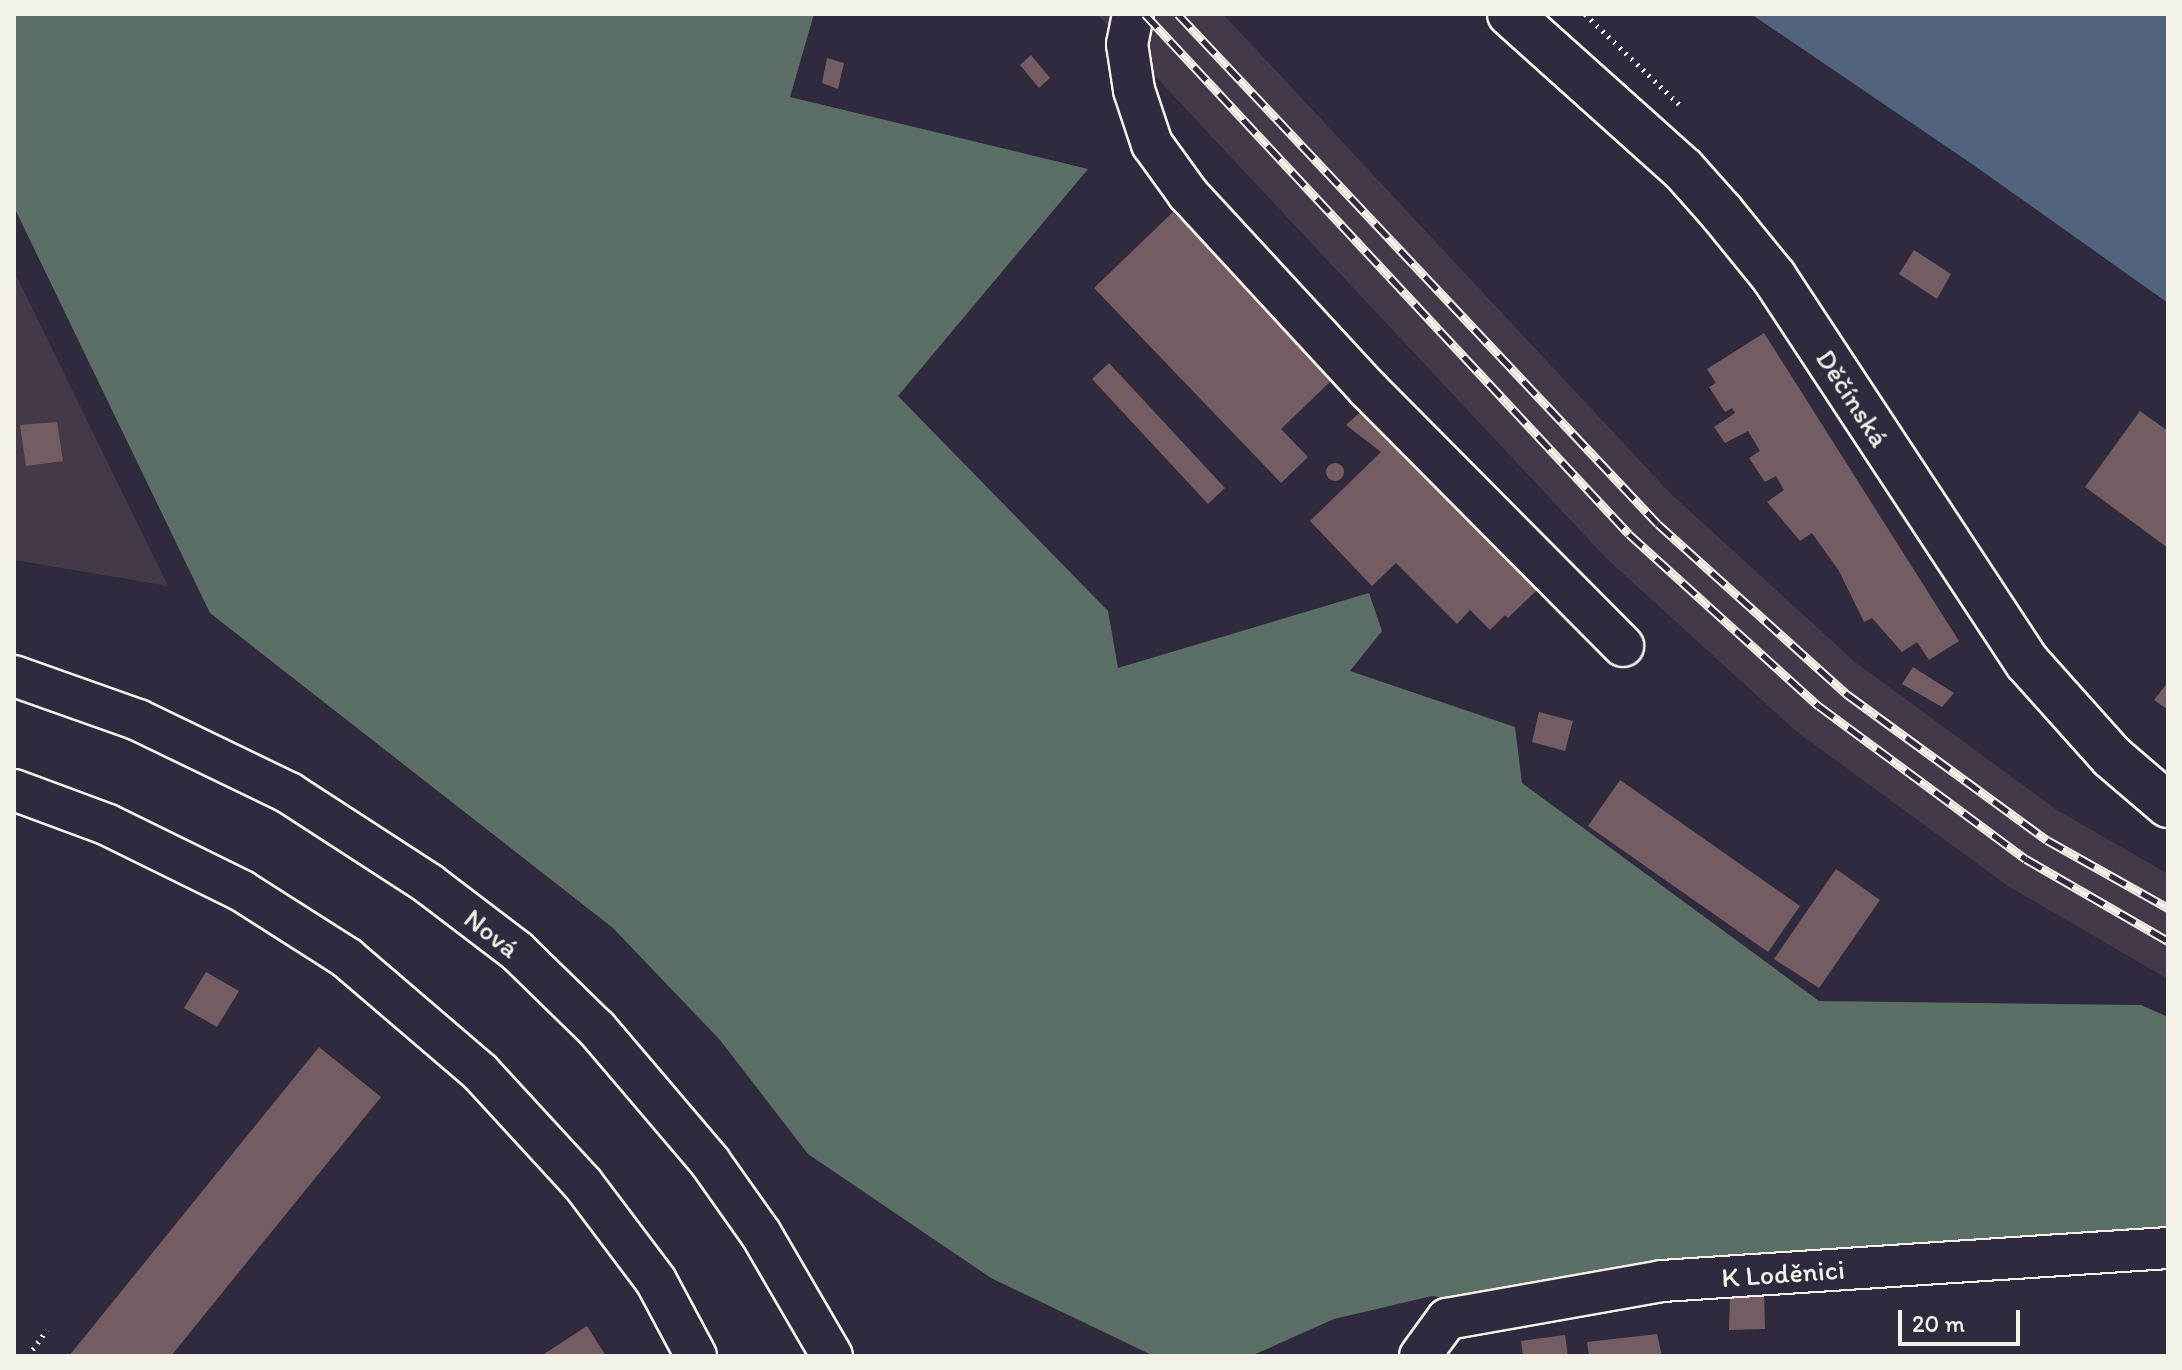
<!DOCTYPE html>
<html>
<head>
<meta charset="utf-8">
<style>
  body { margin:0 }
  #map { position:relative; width:2182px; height:1370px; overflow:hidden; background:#2f2a3d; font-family:Itim,sans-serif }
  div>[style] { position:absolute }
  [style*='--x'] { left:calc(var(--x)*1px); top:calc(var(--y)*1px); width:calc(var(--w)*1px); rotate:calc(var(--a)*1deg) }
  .built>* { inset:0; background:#443948 }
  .green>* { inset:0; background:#5c6f67 }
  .water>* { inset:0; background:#52647d }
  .building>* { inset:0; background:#745d62 }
  .round { border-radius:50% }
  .path>* { height:5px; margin-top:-2.5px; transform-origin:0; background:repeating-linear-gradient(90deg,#f4f1e8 0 2px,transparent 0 8px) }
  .roads { filter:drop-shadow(2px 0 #f4f1e8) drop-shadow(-2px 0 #f4f1e8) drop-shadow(0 2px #f4f1e8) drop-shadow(0 -2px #f4f1e8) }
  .minor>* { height:40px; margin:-20px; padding:0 20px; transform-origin:20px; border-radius:20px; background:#2f2a3d }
  .major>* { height:44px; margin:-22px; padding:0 22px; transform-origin:22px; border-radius:22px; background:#2f2a3d }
  .rail>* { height:9px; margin-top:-4.5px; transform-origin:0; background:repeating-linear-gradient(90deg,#2f2a3d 0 18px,#f4f1e8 0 36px); box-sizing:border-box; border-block:2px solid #f4f1e8 }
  span { translate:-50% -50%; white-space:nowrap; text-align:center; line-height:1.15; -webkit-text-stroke:7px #2f2a3d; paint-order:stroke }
  .street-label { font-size:28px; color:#f4f1e8 }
  .frame { position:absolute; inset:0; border:16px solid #f4f1e8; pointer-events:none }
  .scale { position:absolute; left:1898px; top:1310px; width:122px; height:36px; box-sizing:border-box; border:4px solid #f4f1e8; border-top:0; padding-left:10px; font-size:24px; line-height:28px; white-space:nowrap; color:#f4f1e8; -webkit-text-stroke:6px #2f2a3d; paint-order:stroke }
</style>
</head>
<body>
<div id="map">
  <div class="built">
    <div style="clip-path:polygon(1097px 14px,1223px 14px,1670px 493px,1855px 662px,2057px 810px,2168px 874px,2168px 979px,2008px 886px,1797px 732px,1606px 558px)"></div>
    <div style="clip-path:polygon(14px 271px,168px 586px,14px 560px)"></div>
  </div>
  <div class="green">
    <div style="clip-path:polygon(14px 14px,814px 14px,790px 97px,1088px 169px,898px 396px,1108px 611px,1118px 668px,1369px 593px,1382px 631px,1350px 671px,1515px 727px,1522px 783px,1819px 1001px,2141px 1005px,2168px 1017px,2168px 1239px,1488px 1304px,1432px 1296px,1334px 1319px,1251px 1356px,1154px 1356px,991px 1278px,808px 1154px,720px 1040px,613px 928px,210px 613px,14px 207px)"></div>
  </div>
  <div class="water">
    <div style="clip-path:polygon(1751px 14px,2168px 14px,2168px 303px,1972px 164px)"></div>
  </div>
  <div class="building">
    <div style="clip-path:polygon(1031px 55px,1050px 78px,1039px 88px,1020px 65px)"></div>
    <div style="clip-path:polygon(827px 58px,844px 63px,838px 89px,822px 83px)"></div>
    <div style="clip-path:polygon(1173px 212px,1334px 378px,1281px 429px,1308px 457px,1281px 483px,1094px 288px)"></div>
    <div style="clip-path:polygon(1914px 250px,1951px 274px,1937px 299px,1899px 274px)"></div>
    <div style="clip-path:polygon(1764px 333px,1959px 641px,1929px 660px,1917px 642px,1902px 652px,1872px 618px,1864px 622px,1839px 571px,1812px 533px,1800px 541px,1767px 502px,1784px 490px,1776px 476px,1765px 482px,1749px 458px,1760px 451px,1748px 431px,1725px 443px,1714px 427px,1735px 413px,1732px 408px,1725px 412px,1709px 387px,1716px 383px,1707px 369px)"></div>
    <div style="clip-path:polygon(1109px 363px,1225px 488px,1208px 504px,1092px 379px)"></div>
    <div style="clip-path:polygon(1364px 409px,1538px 589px,1508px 618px,1505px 615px,1490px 630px,1470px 610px,1457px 624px,1396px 563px,1372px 586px,1310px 521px,1381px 452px,1346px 425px)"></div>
    <div style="clip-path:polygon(2140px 411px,2168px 431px,2168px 548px,2085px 487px)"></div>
    <div style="clip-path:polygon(57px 422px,63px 461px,26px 466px,20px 425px)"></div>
    <div class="round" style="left:1326px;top:463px;width:18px;height:18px"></div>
    <div style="clip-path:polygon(1913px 667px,1954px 693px,1942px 707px,1902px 684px)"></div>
    <div style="clip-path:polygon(2168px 682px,2168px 710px,2154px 700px)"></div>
    <div style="clip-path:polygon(1539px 712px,1573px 721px,1565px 751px,1532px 742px)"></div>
    <div style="clip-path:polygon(1620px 780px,1800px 906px,1768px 952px,1588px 826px)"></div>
    <div style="clip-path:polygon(1836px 869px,1880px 900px,1819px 988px,1774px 959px)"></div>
    <div style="clip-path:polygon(206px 972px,239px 991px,217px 1027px,184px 1008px)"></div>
    <div style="clip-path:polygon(319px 1047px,381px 1097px,256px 1251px,171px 1356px,69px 1356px)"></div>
    <div style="clip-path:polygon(1764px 1295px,1765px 1329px,1729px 1330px,1730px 1297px)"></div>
    <div style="clip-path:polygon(587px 1326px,606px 1356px,541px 1356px)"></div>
    <div style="clip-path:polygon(1657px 1334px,1662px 1356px,1589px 1356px,1587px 1342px)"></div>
    <div style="clip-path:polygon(1565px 1335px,1568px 1356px,1523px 1356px,1521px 1341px)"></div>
  </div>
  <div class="path">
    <div style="--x:1585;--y:14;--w:132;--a:43.8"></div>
    <div style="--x:28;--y:1356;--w:32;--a:-54"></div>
  </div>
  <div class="roads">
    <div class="minor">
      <div style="--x:1133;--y:14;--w:31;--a:101"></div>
      <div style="--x:1127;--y:44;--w:47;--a:81.3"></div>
      <div style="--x:1134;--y:90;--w:57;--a:71.6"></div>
      <div style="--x:1152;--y:144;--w:62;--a:54.2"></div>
      <div style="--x:1188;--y:194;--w:265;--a:47.3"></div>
      <div style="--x:1368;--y:389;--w:362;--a:45.2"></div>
      <div style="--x:14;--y:676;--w:132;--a:19.5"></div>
      <div style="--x:138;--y:720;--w:168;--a:25.8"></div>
      <div style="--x:289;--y:793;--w:167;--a:33"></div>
      <div style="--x:429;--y:884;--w:111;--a:37.3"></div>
      <div style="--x:517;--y:951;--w:112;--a:44.3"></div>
      <div style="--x:597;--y:1029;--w:175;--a:49.6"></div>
      <div style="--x:710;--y:1162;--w:88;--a:54.7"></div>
      <div style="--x:761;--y:1234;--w:141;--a:59.8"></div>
      <div style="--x:14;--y:790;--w:100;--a:20.4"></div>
      <div style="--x:108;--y:825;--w:149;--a:26.2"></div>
      <div style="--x:242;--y:891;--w:125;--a:32.5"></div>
      <div style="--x:347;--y:958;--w:175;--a:40.6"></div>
      <div style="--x:480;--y:1072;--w:152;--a:47.4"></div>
      <div style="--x:583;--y:1184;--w:121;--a:53"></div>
      <div style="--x:656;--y:1281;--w:85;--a:61.9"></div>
      <div style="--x:1420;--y:1356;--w:46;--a:-53.9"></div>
      <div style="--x:1447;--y:1319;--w:218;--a:-10"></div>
      <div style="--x:1662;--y:1281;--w:507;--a:-3.73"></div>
    </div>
    <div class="major">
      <div style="--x:1510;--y:14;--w:232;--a:41.9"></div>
      <div style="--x:1683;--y:169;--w:59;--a:48.4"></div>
      <div style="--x:1722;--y:213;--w:82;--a:50.9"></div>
      <div style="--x:1774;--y:277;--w:461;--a:56.7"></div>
      <div style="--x:2027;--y:662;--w:127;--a:48.2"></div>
      <div style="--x:2112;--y:757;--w:74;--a:40.6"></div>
    </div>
  </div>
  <div class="rail">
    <div style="--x:1145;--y:14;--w:710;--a:47.05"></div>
    <div style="--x:1629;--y:534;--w:256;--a:42.2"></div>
    <div style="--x:1819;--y:706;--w:257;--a:36.5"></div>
    <div style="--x:2026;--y:859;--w:164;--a:30"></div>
    <div style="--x:1178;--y:14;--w:700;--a:46.74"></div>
    <div style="--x:1658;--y:524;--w:256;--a:42"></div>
    <div style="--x:1848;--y:695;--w:246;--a:36.1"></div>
    <div style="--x:2047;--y:840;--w:139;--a:29.3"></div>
  </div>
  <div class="street-label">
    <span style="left:1853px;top:398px;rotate:57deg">Děčínská</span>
    <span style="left:492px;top:933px;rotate:38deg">Nová</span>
    <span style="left:1783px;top:1273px;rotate:-4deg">K Loděnici</span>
  </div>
  <div class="frame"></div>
  <div class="scale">20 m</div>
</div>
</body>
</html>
